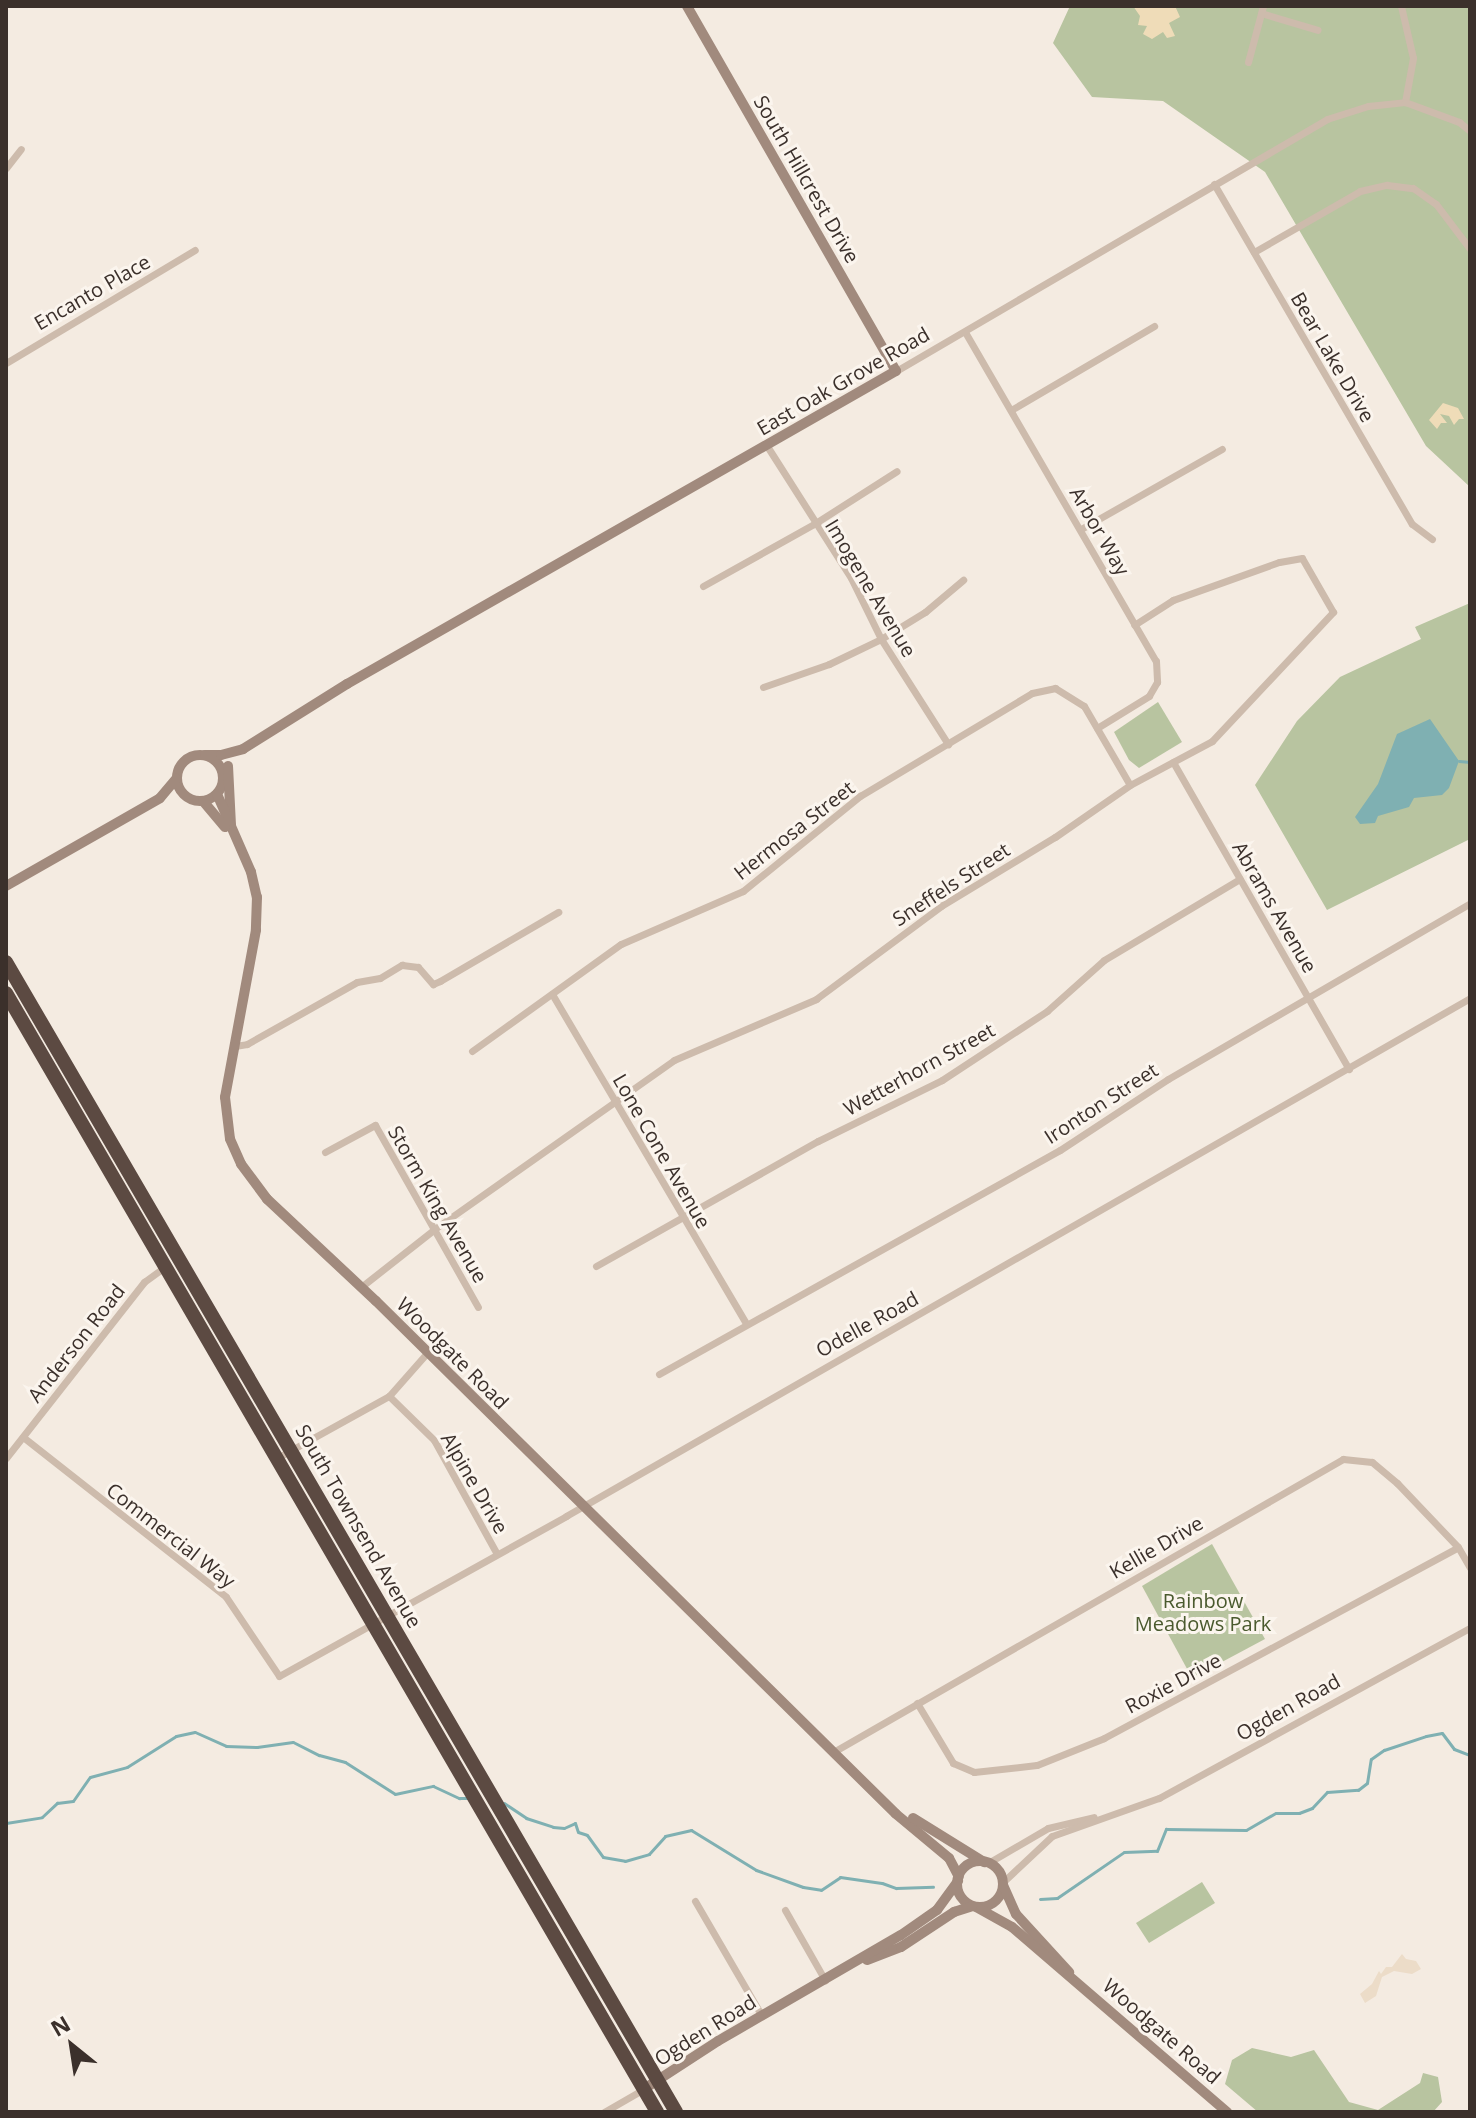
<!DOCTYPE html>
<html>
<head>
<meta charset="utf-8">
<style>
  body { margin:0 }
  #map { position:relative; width:1476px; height:2118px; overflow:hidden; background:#f4ebe1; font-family:"Open Sans",sans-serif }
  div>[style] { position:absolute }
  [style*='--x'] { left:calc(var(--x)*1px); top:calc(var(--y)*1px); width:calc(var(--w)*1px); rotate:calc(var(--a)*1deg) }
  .green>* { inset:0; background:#b8c4a0 }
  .sand>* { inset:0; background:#efdcb8 }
  .plaza>* { inset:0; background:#ecdcc8 }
  .water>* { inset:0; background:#7fb0b2 }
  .stream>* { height:3px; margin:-1.5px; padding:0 1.5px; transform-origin:1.5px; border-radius:1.5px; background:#7fb0b2 }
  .street>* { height:7px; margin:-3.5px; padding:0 3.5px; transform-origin:3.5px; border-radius:3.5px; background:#cdbbac }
  .secondary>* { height:10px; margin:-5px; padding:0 5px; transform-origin:5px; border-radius:5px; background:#a18a7d }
  .secondary>.ring { margin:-5px; padding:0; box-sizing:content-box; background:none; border:10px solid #a18a7d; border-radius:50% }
  .highway>* { height:14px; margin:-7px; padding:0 7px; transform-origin:7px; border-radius:7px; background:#5c4a42 }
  span { translate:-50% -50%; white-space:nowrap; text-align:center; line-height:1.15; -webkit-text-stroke:6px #fbf5ee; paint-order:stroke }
  .street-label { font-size:20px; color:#3b302b }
  .park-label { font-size:20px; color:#4a5a2e }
  .frame { position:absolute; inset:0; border:8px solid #3b302b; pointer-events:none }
  .north { position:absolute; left:32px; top:2006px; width:80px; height:80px; -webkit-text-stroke:6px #fbf5ee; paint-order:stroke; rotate:330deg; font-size:22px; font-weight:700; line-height:32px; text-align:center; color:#3b302b }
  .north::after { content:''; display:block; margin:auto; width:28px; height:36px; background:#3b302b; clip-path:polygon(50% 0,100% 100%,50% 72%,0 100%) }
</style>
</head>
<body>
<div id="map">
  <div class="green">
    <div style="clip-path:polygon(1070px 6px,1470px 6px,1470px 487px,1426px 446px,1265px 172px,1163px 101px,1092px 97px,1053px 43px)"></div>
    <div style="clip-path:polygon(1470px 603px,1470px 839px,1327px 910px,1255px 785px,1297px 721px,1340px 677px,1421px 639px,1415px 627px)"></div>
    <div style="clip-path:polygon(1158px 702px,1182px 742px,1139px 768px,1129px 760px,1114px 732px)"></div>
    <div style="clip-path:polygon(1212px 1544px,1265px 1639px,1192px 1678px,1142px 1586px)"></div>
    <div style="clip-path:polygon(1202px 1882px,1215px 1903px,1149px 1943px,1136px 1923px)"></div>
    <div style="clip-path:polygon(1252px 2048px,1291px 2057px,1314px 2050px,1349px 2102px,1378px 2110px,1420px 2083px,1423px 2073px,1438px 2077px,1442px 2102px,1433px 2112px,1258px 2112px,1225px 2084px,1232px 2060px)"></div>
  </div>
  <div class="sand">
    <div style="clip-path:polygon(1133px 6px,1175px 6px,1180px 17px,1169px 23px,1175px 36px,1167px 38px,1163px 32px,1152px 39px,1143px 34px,1147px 26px,1138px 25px,1140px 16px)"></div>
    <div style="clip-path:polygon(1443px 403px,1458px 408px,1464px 419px,1459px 419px,1454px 425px,1449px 416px,1440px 414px,1447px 423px,1441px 423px,1437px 429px,1429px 420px)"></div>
  </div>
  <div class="plaza">
    <div style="clip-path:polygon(1402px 1954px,1406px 1959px,1416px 1961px,1421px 1969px,1412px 1974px,1394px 1971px,1382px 1977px,1376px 1996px,1365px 2003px,1360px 1994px,1372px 1984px,1379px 1971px,1381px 1974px,1386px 1967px,1392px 1967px)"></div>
  </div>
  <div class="water">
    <div style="clip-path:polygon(1430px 719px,1459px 761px,1449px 788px,1442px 795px,1414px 798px,1409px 807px,1378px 816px,1375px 823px,1360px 824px,1355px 817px,1378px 784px,1397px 734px)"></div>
  </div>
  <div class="stream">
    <div style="--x:1459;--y:761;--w:11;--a:5"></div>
    <div style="--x:504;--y:1803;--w:27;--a:34"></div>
    <div style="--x:526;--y:1818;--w:28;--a:18"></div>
    <div style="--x:553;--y:1827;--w:11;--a:5"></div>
    <div style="--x:564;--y:1828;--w:12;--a:-24"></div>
    <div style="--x:575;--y:1823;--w:9;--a:72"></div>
    <div style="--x:578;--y:1832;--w:9;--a:18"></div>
    <div style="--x:587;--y:1835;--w:27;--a:54"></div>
    <div style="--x:603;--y:1857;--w:22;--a:10"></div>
    <div style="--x:625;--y:1861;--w:25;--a:-16"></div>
    <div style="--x:649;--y:1854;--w:24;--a:-48"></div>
    <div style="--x:665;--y:1836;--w:27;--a:-13"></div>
    <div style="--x:691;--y:1830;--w:76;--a:31.6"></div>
    <div style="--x:756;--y:1870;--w:50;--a:19.9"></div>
    <div style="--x:803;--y:1887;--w:18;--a:9"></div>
    <div style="--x:821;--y:1890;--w:23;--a:-34"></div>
    <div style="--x:840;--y:1877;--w:42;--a:8.1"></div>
    <div style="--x:882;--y:1883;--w:15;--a:20"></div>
    <div style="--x:896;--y:1888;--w:37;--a:-2"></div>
    <div style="--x:6;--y:1823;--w:36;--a:-9"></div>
    <div style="--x:42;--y:1817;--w:21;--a:-43"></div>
    <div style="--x:57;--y:1803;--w:16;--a:-7"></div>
    <div style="--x:73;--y:1801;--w:29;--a:-55"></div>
    <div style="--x:90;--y:1777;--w:38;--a:-15"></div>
    <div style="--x:127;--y:1767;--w:58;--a:-32.3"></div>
    <div style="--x:176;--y:1736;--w:19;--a:-12"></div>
    <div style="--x:195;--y:1732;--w:34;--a:24"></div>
    <div style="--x:226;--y:1746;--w:31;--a:2"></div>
    <div style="--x:257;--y:1747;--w:36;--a:-8"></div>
    <div style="--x:293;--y:1742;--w:29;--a:27"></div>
    <div style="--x:319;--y:1755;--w:27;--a:15"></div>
    <div style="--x:345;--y:1762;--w:59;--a:32.6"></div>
    <div style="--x:395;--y:1794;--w:39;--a:-12"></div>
    <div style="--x:433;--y:1786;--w:29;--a:25"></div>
    <div style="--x:459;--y:1798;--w:10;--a:0"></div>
    <div style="--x:1040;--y:1899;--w:17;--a:-3"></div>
    <div style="--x:1057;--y:1898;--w:81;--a:-34.5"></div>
    <div style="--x:1124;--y:1852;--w:33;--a:-2"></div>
    <div style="--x:1157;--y:1851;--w:24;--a:-68"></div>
    <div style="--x:1166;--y:1829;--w:80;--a:0.7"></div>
    <div style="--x:1246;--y:1830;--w:34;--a:-30"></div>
    <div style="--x:1276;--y:1813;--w:23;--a:0"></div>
    <div style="--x:1299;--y:1813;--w:14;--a:-21"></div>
    <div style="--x:1312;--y:1808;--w:22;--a:-47"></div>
    <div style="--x:1327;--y:1792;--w:31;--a:-4"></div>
    <div style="--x:1358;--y:1790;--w:11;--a:-38"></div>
    <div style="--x:1367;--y:1783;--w:24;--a:-81"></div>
    <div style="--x:1371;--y:1759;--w:16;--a:-35"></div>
    <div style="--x:1384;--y:1750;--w:44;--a:-18.4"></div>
    <div style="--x:1426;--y:1736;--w:16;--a:-11"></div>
    <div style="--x:1442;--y:1733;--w:20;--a:53"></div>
    <div style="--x:1454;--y:1749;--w:17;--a:21"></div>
  </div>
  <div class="street">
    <div style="--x:1401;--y:6;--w:53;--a:77"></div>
    <div style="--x:1413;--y:58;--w:45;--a:100.3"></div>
    <div style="--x:1261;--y:13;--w:59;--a:16.6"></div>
    <div style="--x:1248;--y:62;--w:58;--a:-75"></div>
    <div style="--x:6;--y:168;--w:24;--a:-52"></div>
    <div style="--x:1214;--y:184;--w:393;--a:59.8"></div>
    <div style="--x:1412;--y:524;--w:25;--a:37"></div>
    <div style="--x:1254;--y:252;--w:122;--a:-29.9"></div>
    <div style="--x:1360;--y:191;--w:28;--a:-13"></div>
    <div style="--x:1387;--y:185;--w:26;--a:7"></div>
    <div style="--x:1413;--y:188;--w:28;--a:35"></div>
    <div style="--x:1436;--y:204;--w:56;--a:52.9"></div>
    <div style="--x:965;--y:332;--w:380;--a:59.9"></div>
    <div style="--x:1156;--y:661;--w:21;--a:87"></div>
    <div style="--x:1157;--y:682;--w:16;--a:120"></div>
    <div style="--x:1149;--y:696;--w:61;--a:148.4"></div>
    <div style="--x:6;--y:363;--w:220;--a:-30.9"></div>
    <div style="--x:896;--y:371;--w:499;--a:-30.3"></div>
    <div style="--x:1327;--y:119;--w:43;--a:-17.6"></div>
    <div style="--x:1368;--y:106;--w:37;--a:-6"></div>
    <div style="--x:1405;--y:102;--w:58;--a:20.3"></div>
    <div style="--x:1459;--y:122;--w:14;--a:39"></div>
    <div style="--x:1011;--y:410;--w:166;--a:-30.4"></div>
    <div style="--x:767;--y:446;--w:156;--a:57.5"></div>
    <div style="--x:851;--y:578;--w:68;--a:63.8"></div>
    <div style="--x:881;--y:639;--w:125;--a:57.5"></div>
    <div style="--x:1081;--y:529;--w:162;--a:-29.6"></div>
    <div style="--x:703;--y:586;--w:127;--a:-29.2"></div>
    <div style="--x:814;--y:524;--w:98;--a:-32.6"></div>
    <div style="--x:763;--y:687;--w:70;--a:-19.2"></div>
    <div style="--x:829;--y:664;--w:58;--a:-25.7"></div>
    <div style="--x:881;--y:639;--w:52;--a:-31.5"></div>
    <div style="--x:925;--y:612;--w:50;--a:-40.1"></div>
    <div style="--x:1173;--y:762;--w:354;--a:60.2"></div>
    <div style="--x:552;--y:994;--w:382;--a:59.5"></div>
    <div style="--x:235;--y:1046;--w:12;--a:-9"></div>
    <div style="--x:247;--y:1044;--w:126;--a:-29.4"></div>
    <div style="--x:357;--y:982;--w:23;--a:-10"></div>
    <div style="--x:380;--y:978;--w:26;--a:-31"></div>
    <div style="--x:402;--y:965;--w:16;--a:7"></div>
    <div style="--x:418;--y:967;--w:23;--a:49"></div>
    <div style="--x:433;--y:984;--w:8;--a:-23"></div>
    <div style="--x:440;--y:981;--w:137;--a:-30.3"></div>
    <div style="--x:472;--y:1051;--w:183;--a:-35.7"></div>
    <div style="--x:621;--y:944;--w:133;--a:-23.5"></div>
    <div style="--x:743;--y:891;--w:151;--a:-39.1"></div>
    <div style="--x:860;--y:796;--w:200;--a:-30.9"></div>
    <div style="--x:1032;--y:693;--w:24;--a:-12"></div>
    <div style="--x:1055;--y:688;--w:34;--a:32"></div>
    <div style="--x:1084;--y:706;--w:91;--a:59.8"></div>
    <div style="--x:325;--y:1152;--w:57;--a:-28.4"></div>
    <div style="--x:375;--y:1125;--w:209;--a:60.5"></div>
    <div style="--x:596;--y:1266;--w:255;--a:-29.4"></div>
    <div style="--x:818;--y:1141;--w:138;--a:-26.2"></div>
    <div style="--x:942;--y:1080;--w:126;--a:-33.3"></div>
    <div style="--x:1047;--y:1011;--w:76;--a:-41.8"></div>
    <div style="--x:1104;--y:960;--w:158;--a:-30.8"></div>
    <div style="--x:361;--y:1287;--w:95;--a:-38.2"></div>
    <div style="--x:436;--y:1228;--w:291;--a:-35.2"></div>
    <div style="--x:674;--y:1060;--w:155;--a:-23.2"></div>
    <div style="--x:816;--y:999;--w:156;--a:-36.6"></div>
    <div style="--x:941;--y:906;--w:133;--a:-31.2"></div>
    <div style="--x:1055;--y:837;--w:91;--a:-34.7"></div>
    <div style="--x:1130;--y:785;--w:93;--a:-28.2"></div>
    <div style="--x:1212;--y:741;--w:177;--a:-46.8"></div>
    <div style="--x:1333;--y:612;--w:62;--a:-119.9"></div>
    <div style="--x:1302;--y:558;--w:23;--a:170"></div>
    <div style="--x:1279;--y:562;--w:113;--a:160.3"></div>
    <div style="--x:1173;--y:600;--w:46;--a:147.3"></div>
    <div style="--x:659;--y:1374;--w:459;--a:-29.2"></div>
    <div style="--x:1060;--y:1150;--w:129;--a:-33.3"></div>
    <div style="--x:1168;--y:1079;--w:350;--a:-30.2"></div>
    <div style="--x:389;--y:1396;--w:63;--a:44.4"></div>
    <div style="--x:434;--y:1440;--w:130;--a:61.1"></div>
    <div style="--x:23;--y:1437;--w:258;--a:38.2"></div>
    <div style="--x:226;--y:1597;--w:95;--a:56.1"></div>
    <div style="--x:279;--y:1676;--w:329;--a:-29.1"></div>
    <div style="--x:566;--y:1516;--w:1042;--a:-29.81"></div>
    <div style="--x:6;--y:1458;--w:224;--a:-51.9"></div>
    <div style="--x:144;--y:1282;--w:26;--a:-36"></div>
    <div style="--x:277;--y:1458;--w:128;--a:-29"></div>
    <div style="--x:389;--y:1396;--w:56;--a:-48.6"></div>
    <div style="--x:917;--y:1703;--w:70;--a:59"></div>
    <div style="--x:953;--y:1763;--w:23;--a:23"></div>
    <div style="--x:974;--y:1772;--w:63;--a:-6.3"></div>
    <div style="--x:1037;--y:1765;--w:72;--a:-21.9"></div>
    <div style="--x:1104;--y:1738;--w:402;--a:-28.3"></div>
    <div style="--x:835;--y:1751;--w:586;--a:-29.89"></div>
    <div style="--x:1343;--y:1459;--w:29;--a:6"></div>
    <div style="--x:1372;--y:1462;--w:33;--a:40"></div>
    <div style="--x:1397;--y:1483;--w:88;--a:46.4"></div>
    <div style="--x:1458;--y:1547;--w:24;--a:60"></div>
    <div style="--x:988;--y:1863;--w:69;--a:-30.3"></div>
    <div style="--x:1048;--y:1828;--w:47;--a:-13.4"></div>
    <div style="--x:1003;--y:1882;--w:67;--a:-43.2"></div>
    <div style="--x:1052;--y:1836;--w:114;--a:-19.6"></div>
    <div style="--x:1159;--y:1798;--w:354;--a:-28.7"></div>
    <div style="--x:695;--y:1901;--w:133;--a:59.8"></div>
    <div style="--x:785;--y:1910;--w:81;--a:60.3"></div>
    <div style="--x:604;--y:2112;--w:46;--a:-29.9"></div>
  </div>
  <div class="secondary">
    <div class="ring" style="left:177px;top:755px;width:36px;height:36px"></div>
    <div style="--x:205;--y:755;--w:16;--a:0"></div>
    <div style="--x:221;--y:755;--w:23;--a:-15"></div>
    <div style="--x:243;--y:749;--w:123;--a:-32"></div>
    <div style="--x:347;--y:684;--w:632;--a:-29.69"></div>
    <div style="--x:896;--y:371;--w:421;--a:-119.8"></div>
    <div style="--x:228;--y:766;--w:60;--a:87.1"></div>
    <div style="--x:217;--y:794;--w:85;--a:66.4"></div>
    <div style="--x:251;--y:872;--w:26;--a:77"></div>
    <div style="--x:257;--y:897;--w:33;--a:92"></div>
    <div style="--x:256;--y:930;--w:170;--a:100.5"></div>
    <div style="--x:225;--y:1097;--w:42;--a:83.2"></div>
    <div style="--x:230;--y:1139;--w:27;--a:66"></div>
    <div style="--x:241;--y:1164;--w:44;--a:53.4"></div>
    <div style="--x:267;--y:1199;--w:149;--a:43.1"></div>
    <div style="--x:376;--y:1301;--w:730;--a:44.61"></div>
    <div style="--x:896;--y:1814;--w:69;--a:39.7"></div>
    <div style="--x:949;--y:1858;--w:21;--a:62"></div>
    <div style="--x:203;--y:801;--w:34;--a:50"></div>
    <div style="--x:6;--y:886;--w:177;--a:-29.7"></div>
    <div style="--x:160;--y:798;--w:25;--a:-50"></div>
    <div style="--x:913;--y:1818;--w:84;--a:31.8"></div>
    <div class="ring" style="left:957px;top:1861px;width:36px;height:36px"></div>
    <div style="--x:1003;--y:1885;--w:32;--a:66"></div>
    <div style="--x:1016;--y:1914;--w:79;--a:47.6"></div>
    <div style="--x:976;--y:1907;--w:41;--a:29.1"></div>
    <div style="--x:1012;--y:1927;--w:284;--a:40.7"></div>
    <div style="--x:867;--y:1960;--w:36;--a:-21"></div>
    <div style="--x:901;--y:1947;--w:64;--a:-33.4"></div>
    <div style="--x:954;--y:1912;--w:19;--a:-18"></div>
    <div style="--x:644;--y:2089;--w:88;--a:-33"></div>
    <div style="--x:718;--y:2041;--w:211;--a:-30.1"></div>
    <div style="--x:901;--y:1935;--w:44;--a:-34.8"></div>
    <div style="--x:937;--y:1910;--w:36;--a:-54"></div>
  </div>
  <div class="highway">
    <div style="--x:6;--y:962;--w:1331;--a:59.77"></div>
    <div style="--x:6;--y:993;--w:1295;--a:59.81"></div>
  </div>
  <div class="street-label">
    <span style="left:807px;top:179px;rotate:60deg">South Hillcrest Drive</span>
    <span style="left:92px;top:292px;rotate:-30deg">Encanto Place</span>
    <span style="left:1333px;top:357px;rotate:60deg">Bear Lake Drive</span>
    <span style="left:843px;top:381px;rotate:-30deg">East Oak Grove Road</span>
    <span style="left:1100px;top:531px;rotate:60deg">Arbor Way</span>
    <span style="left:871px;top:588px;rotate:59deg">Imogene Avenue</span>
    <span style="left:794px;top:830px;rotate:-38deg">Hermosa Street</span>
    <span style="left:951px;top:884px;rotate:-33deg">Sneffels Street</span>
    <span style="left:1275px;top:907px;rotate:60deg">Abrams Avenue</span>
    <span style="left:919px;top:1069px;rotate:-29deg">Wetterhorn Street</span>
    <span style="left:1101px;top:1103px;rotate:-33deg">Ironton Street</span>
    <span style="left:662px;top:1151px;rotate:60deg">Lone Cone Avenue</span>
    <span style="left:438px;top:1204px;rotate:60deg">Storm King Avenue</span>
    <span style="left:867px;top:1324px;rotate:-29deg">Odelle Road</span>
    <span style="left:76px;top:1343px;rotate:-52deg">Anderson Road</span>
    <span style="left:453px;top:1353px;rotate:45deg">Woodgate Road</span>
    <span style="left:475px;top:1483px;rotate:60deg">Alpine Drive</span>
    <span style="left:359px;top:1526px;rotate:60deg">South Townsend Avenue</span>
    <span style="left:171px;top:1535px;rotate:38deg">Commercial Way</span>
    <span style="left:1156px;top:1547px;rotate:-30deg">Kellie Drive</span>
    <span style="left:1173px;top:1683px;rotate:-28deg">Roxie Drive</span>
    <span style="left:1288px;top:1707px;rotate:-29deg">Ogden Road</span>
    <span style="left:705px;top:2030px;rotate:-32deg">Ogden Road</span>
    <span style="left:1162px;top:2031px;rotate:41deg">Woodgate Road</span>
  </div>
  <div class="park-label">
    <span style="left:1203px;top:1612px">Rainbow<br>Meadows Park</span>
  </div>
  <div class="frame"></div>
  <div class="north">N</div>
</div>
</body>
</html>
